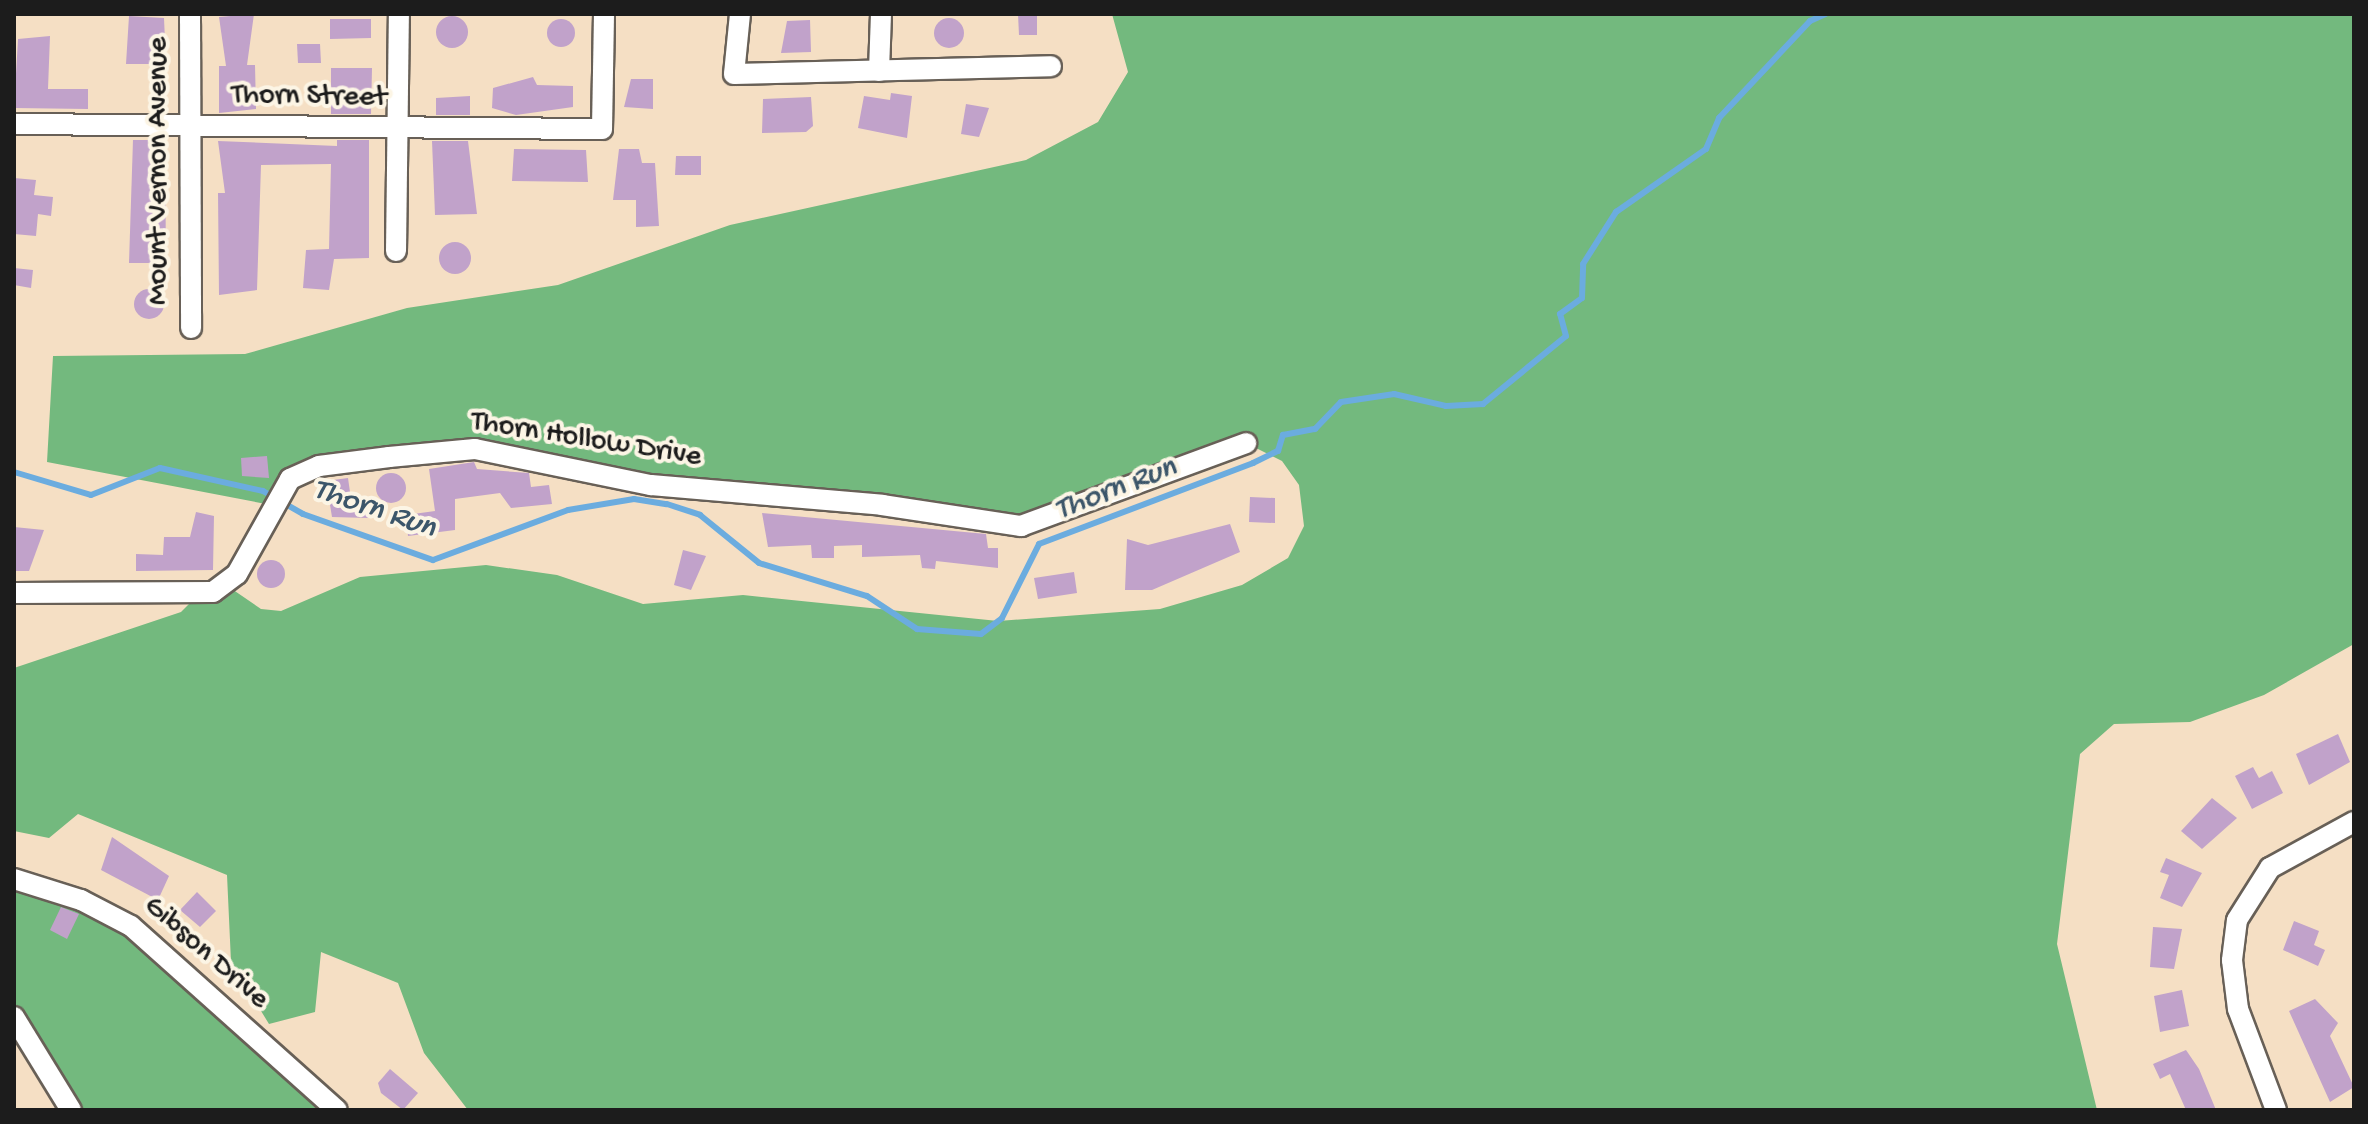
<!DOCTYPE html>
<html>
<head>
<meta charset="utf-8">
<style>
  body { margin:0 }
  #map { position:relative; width:2368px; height:1124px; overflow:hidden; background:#f5dfc4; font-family:"Gochi Hand",sans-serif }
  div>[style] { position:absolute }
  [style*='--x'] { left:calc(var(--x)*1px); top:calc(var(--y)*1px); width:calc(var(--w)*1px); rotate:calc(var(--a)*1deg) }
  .forest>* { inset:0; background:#73b97e }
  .stream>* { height:6px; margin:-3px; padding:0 3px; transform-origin:3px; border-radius:3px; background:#6bacdf }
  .building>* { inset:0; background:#c1a2ca }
  .round { border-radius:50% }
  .roads { filter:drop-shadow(2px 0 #686057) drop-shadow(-2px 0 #686057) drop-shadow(0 2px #686057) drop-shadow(0 -2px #686057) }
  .minor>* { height:20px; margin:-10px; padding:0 10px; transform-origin:10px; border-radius:10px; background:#fff }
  span { translate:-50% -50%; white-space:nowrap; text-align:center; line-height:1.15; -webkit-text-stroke:8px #fcf5e5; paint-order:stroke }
  .street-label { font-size:30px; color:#1c1c1c }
  .water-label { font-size:32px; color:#3c566a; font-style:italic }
  .frame { position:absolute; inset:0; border:16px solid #1c1c1c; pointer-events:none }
</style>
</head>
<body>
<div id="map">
  <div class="forest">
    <div style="clip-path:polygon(1112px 14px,2354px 14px,2354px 644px,2264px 695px,2190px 722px,2114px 724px,2080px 754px,2057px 944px,2097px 1110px,468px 1110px,424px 1053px,398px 983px,321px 952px,315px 1012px,269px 1024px,231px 962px,227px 875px,78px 814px,49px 838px,14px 831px,14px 668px,181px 612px,198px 595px,226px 585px,261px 609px,281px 611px,360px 577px,486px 565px,557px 575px,643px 604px,743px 595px,998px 621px,1160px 609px,1242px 585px,1288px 558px,1304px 526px,1299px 485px,1282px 461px,1246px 443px,1045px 522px,814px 500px,507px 453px,319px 466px,271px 505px,47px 462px,53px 356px,245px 354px,407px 308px,558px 285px,730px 225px,1026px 160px,1098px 122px,1128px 72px)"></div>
    <div style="clip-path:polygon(14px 879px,107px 911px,329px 1110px,71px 1110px,14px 1017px)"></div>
  </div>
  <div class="stream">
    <div style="--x:14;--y:472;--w:80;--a:16.6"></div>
    <div style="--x:91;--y:495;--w:74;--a:-21.4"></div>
    <div style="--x:160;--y:468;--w:106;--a:12.6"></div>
    <div style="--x:263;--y:491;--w:46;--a:29.9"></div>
    <div style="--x:303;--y:514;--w:138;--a:19.5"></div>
    <div style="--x:433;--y:560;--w:144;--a:-20.3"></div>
    <div style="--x:568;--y:510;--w:67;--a:-9.5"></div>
    <div style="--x:634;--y:499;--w:33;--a:9"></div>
    <div style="--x:667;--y:504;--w:35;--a:18"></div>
    <div style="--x:700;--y:515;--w:76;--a:39.1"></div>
    <div style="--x:759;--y:563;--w:113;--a:17"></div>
    <div style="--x:867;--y:596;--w:60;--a:33.4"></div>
    <div style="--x:917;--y:629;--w:64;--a:4.5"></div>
    <div style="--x:981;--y:634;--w:26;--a:-37"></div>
    <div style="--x:1002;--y:618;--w:83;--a:-63.4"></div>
    <div style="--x:1039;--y:544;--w:229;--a:-20.7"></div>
    <div style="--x:1253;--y:463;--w:28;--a:-26"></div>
    <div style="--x:1278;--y:451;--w:17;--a:-73"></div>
    <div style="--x:1283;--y:435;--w:33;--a:-11"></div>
    <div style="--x:1315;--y:429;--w:37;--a:-46"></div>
    <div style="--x:1341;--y:402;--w:54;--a:-8.6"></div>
    <div style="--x:1394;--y:394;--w:53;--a:13"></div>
    <div style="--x:1446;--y:406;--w:37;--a:-3"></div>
    <div style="--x:1483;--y:404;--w:107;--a:-39.3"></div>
    <div style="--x:1566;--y:336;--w:23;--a:-105"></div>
    <div style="--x:1560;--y:314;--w:27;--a:-36"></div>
    <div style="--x:1582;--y:298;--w:34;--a:-88"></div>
    <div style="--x:1583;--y:264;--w:62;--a:-57.6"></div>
    <div style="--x:1616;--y:212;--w:110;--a:-35"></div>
    <div style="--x:1706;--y:149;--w:34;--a:-67"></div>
    <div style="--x:1719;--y:118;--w:133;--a:-46.8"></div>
    <div style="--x:1810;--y:21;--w:17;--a:-24"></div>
  </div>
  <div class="building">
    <div style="clip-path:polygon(254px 14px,247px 65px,255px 65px,256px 109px,219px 113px,219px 66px,226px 66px,219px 17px)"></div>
    <div style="clip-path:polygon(1018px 14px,1037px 14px,1037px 35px,1019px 35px)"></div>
    <div style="clip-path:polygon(129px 16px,164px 18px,166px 64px,126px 64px)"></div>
    <div class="round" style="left:436px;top:16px;width:32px;height:32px"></div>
    <div class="round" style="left:934px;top:18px;width:30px;height:30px"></div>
    <div class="round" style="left:547px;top:19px;width:28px;height:28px"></div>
    <div style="clip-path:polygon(330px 19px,371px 19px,371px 38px,330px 39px)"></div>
    <div style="clip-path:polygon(810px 20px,811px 52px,781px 53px,787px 21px)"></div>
    <div style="clip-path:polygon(50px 36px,48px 89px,88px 89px,88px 109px,14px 108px,18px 39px)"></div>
    <div style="clip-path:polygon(297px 44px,320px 44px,321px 63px,298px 63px)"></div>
    <div style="clip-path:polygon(331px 68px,372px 68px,371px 114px,331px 114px)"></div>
    <div style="clip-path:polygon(533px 77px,537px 85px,573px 86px,573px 107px,516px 115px,492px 108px,493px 88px)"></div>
    <div style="clip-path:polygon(631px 79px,653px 79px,653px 109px,624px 107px)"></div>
    <div style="clip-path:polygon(891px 93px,912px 96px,907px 138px,858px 128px,864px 96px,890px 100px)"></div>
    <div style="clip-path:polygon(470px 96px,470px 115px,436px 115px,436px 98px)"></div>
    <div style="clip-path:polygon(811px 97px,813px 126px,806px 132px,762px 133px,763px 99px)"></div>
    <div style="clip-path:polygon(966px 104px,989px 108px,979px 137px,961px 134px)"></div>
    <div style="clip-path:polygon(133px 140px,165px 140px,166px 263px,129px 263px)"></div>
    <div style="clip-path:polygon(337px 140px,369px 140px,369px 258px,334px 259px,329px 290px,303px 288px,306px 250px,329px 249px,331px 164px,261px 165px,257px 290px,219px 295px,218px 193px,225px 193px,218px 141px,337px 146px)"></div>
    <div style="clip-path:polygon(432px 141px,468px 141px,477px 214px,435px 215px)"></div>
    <div style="clip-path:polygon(514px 149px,586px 150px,588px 182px,512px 181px)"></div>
    <div style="clip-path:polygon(619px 149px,639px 149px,642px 163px,655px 163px,659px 226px,636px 227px,636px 200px,613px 200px)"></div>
    <div style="clip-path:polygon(676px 156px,701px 156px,701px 175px,675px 175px)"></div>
    <div style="clip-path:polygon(14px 178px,36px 180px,34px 195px,53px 197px,51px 216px,38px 214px,36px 236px,14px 234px)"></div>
    <div class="round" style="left:439px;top:242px;width:32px;height:32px"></div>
    <div style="clip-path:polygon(14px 268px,33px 270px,31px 288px,14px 285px)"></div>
    <div class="round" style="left:134px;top:289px;width:30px;height:30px"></div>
    <div style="clip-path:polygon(267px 456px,269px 478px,242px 476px,241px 458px)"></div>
    <div style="clip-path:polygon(474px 462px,477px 469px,529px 473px,531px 487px,549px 485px,552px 504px,511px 508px,500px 493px,455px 499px,455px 530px,408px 536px,406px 515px,435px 511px,429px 469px)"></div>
    <div class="round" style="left:376px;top:473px;width:30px;height:30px"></div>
    <div style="clip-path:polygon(348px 478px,352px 506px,367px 504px,369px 518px,332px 517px,326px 481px)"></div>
    <div style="clip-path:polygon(1250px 497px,1275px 498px,1275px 523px,1249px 522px)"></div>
    <div style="clip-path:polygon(196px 512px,214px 516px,213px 570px,136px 571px,136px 554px,163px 555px,164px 537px,190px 537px)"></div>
    <div style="clip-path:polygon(762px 513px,986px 534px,988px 548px,998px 548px,998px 568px,936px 561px,935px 569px,922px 568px,920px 555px,862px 557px,862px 545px,834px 546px,834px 558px,812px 558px,811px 545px,768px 547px)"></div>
    <div style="clip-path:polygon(1230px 524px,1240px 552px,1152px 590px,1125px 590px,1127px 539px,1148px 545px)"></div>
    <div style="clip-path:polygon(14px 527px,44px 530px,29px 571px,14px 571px)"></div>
    <div style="clip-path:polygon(683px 550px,706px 556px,691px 590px,674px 585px)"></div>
    <div class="round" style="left:257px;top:560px;width:28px;height:28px"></div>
    <div style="clip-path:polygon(1074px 572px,1077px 593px,1038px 599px,1034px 578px)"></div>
    <div style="clip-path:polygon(2338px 734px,2350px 762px,2309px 785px,2296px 754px)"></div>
    <div style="clip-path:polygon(2253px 767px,2259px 778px,2272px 771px,2283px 793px,2252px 809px,2235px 776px)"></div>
    <div style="clip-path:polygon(2212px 798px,2237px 818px,2202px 849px,2181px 831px)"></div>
    <div style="clip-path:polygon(112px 837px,169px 876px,158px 900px,101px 870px)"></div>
    <div style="clip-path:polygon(2166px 858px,2202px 873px,2182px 907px,2160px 898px,2169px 875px,2160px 872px)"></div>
    <div style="clip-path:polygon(197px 892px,216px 911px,200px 927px,180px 910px)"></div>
    <div style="clip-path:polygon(61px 907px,79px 914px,67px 939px,50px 930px)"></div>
    <div style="clip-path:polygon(2294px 921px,2319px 931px,2314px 945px,2325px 950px,2318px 966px,2283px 950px)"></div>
    <div style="clip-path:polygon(2153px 927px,2182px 929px,2174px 969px,2150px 967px)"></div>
    <div style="clip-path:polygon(2182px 990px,2189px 1026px,2160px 1032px,2154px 996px)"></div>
    <div style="clip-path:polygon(2315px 999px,2338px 1023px,2330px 1036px,2354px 1087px,2330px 1102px,2289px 1011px)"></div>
    <div style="clip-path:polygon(2186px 1050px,2199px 1069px,2216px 1110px,2186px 1110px,2170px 1074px,2160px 1079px,2153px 1064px)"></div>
    <div style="clip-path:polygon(390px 1069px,418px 1093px,403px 1110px,381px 1093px,378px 1083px)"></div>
  </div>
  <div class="roads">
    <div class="minor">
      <div style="--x:190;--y:14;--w:314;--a:89.8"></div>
      <div style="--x:740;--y:14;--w:60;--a:95.7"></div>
      <div style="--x:734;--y:74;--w:317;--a:-1.4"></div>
      <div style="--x:879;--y:71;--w:57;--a:-88"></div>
      <div style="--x:14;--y:124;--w:588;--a:0.49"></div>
      <div style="--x:602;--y:129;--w:115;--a:-89"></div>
      <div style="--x:396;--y:251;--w:237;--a:-89.3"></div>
      <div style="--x:14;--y:593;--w:199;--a:-0.3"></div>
      <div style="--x:213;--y:592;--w:30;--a:-37"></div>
      <div style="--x:237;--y:574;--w:109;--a:-60.8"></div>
      <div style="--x:290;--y:479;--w:32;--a:-24"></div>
      <div style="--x:319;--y:466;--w:71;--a:-7.3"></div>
      <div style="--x:389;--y:457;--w:86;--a:-5.3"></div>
      <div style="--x:475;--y:449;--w:180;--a:11.6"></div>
      <div style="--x:651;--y:485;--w:232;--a:4.9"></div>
      <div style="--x:882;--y:505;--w:141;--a:8.6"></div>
      <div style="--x:1021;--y:526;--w:240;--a:-20.2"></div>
      <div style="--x:14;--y:879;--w:70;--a:17.4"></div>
      <div style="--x:81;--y:900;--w:56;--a:27.5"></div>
      <div style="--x:131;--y:926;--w:276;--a:41.8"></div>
      <div style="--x:14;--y:1017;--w:109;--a:58.5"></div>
      <div style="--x:2276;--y:1110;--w:108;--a:-110.6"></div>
      <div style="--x:2238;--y:1009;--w:49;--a:-97"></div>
      <div style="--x:2232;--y:960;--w:40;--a:-82.9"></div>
      <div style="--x:2237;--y:920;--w:62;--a:-57.6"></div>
      <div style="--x:2270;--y:868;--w:96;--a:-28.7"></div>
    </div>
  </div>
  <div class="street-label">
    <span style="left:309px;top:98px;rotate:1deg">Thorn Street</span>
    <span style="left:160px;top:171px;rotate:-90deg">Mount Vernon Avenue</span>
    <span style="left:586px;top:441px;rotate:9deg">Thorn Hollow Drive</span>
    <span style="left:205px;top:954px;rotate:41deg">Gibson Drive</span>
  </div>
  <div class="water-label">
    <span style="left:1116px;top:490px;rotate:-21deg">Thorn Run</span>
    <span style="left:374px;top:510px;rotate:19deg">Thorn Run</span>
  </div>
  <div class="frame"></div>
</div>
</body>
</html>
